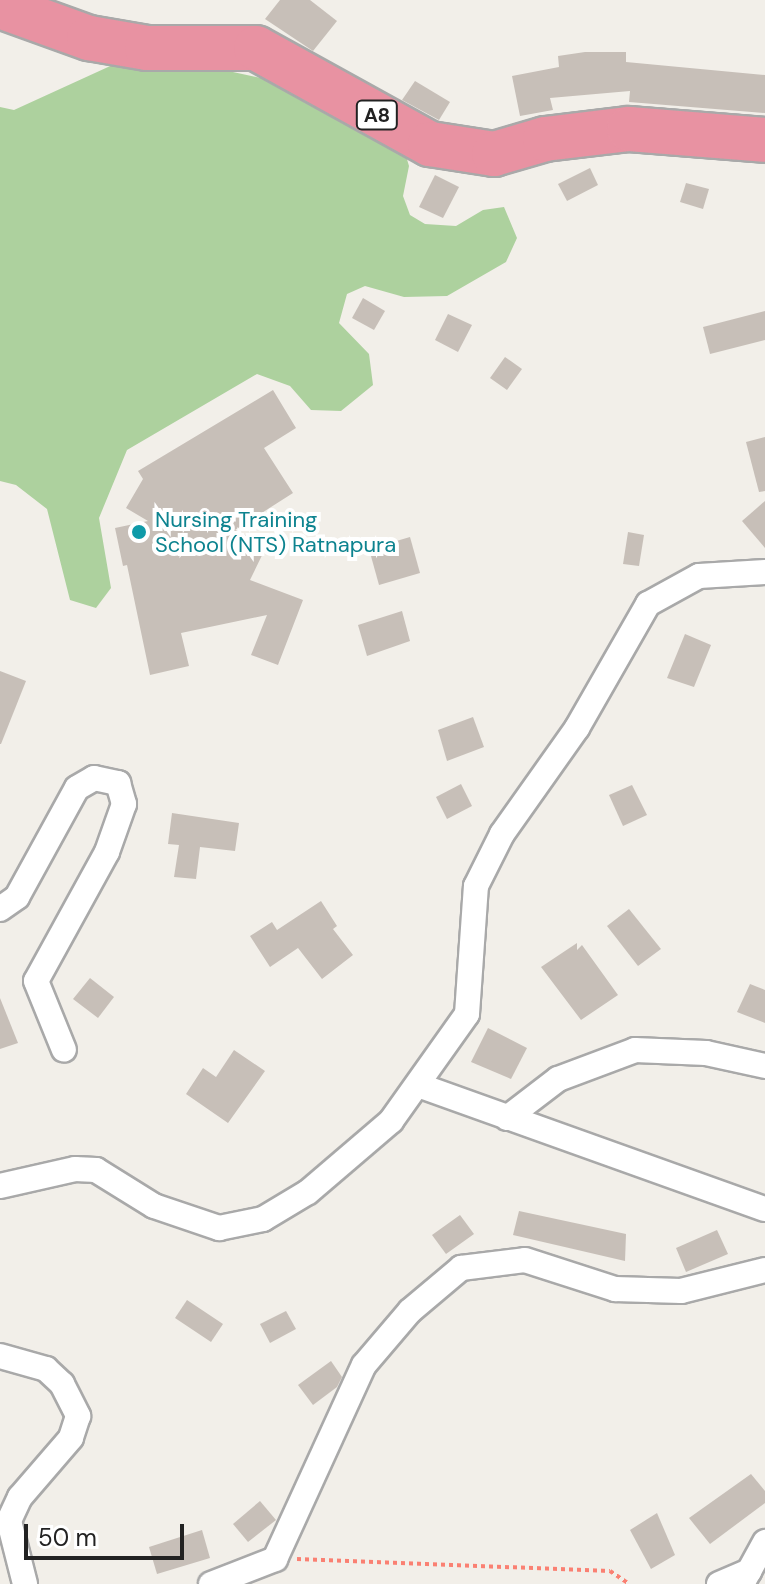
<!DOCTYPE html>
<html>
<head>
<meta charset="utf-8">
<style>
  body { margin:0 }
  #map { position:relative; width:765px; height:1584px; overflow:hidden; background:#f2efe9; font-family:"DM Sans",sans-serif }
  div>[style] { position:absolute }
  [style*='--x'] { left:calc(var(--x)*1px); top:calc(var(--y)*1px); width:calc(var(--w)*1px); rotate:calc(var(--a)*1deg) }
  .forest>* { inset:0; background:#add19e }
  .building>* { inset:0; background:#c7bfb8 }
  .path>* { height:4px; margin-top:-2px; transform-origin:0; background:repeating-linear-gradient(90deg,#fa8072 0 4px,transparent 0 8px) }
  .roads { filter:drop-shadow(2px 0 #a9a9a9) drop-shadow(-2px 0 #a9a9a9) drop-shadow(0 2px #a9a9a9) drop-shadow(0 -2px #a9a9a9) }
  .street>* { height:24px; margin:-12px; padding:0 12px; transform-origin:12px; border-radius:12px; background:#fff }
  .highway>* { height:44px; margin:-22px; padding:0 22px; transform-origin:22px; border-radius:22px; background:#e892a2 }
  .dots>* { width:22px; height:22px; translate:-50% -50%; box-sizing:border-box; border:4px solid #fff; border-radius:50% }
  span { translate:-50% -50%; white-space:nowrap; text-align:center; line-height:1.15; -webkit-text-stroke:8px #fff; paint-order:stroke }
  .shield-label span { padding:2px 6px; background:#fff; border:2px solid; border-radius:6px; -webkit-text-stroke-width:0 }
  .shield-label { font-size:20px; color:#222; font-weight:700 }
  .culture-label { font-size:22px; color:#0d838f }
  .left { translate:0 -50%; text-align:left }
  .scale { position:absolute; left:24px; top:1524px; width:160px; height:36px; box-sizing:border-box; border:4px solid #222; border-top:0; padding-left:10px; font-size:24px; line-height:28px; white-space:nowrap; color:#222; -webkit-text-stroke:6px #fff; paint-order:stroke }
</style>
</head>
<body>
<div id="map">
  <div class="forest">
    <div style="clip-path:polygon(119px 62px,196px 64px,284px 83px,352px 127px,403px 146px,409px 166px,403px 196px,410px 215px,425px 224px,456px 226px,483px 210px,504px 207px,517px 238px,506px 262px,447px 296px,404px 297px,365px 286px,347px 294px,339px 323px,369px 354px,373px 385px,341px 411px,311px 410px,290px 386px,257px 374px,127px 450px,99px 518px,111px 588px,96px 608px,70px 600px,47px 509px,16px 485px,0 481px,0 107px,14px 110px)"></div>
  </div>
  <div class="building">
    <div style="clip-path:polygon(280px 0,310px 0,337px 21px,313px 51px,265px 19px)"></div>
    <div style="clip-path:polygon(585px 52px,626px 52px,626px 62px,765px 75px,765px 113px,629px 102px,630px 91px,550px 98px,553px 110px,520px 116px,512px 76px,559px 67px,558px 56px)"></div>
    <div style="clip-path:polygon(415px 81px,450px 102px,439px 120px,402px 100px)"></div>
    <div style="clip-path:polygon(590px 168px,598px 185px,567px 201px,558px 184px)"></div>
    <div style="clip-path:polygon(435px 175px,459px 187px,443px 218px,419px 207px)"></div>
    <div style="clip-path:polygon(686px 183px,709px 189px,703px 209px,680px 202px)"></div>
    <div style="clip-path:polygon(363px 298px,385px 311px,374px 330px,352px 318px)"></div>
    <div style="clip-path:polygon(765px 311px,765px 340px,710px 354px,703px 327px)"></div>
    <div style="clip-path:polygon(448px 314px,472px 325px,458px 352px,435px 340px)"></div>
    <div style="clip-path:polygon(505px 357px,522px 369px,507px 390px,490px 378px)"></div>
    <div style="clip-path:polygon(273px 390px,296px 428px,264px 448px,293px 493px,235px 530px,267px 545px,250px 580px,303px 600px,278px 665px,251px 655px,267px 615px,181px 633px,189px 666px,150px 675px,127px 565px,123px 566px,115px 528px,148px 521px,126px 508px,143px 479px,138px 471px)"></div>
    <div style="clip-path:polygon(765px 437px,765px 491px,759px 492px,746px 442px)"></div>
    <div style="clip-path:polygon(765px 501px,765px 548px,742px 521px)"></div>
    <div style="clip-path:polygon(628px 532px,644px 535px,639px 566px,623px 564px)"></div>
    <div style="clip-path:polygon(410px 537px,420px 573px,379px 585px,369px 549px)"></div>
    <div style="clip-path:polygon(402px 611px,410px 641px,367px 656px,358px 625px)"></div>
    <div style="clip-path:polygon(685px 634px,711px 645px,694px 687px,667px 678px)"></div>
    <div style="clip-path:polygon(0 671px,26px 681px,1px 744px,0 744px)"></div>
    <div style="clip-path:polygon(473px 717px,484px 747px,447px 761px,438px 730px)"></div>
    <div style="clip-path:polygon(461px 784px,472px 806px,447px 819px,436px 797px)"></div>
    <div style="clip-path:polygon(632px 785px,647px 815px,623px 826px,609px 795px)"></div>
    <div style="clip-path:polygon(172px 813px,239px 823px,235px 851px,200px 847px,196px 879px,174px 877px,179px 845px,168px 844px)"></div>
    <div style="clip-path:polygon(321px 901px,337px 926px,333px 929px,353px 955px,322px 979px,298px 948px,270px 967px,250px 936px,272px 922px,277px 930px)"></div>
    <div style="clip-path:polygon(629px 909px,661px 949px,638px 966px,607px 926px)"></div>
    <div style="clip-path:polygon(577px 943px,577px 950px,582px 945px,618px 995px,581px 1020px,541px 967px)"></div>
    <div style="clip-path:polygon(90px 978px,114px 997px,98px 1018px,73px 999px)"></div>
    <div style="clip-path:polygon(750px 984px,765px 990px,765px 1023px,737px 1012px)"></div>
    <div style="clip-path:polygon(0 998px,18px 1043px,0 1049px)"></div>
    <div style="clip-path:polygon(488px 1028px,527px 1048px,511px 1079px,471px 1062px)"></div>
    <div style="clip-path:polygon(234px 1050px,265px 1071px,228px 1123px,186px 1094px,203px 1068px,216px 1077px)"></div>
    <div style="clip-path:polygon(519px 1211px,626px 1234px,625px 1261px,513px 1235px)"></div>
    <div style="clip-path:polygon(460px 1215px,474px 1234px,446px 1254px,432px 1235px)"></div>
    <div style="clip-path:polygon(717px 1230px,728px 1254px,686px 1272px,676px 1248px)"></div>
    <div style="clip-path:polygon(187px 1300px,223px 1324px,211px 1342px,175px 1318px)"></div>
    <div style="clip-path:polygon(286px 1311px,296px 1329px,270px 1343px,260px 1324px)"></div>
    <div style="clip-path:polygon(331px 1361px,342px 1377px,337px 1387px,313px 1405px,298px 1385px)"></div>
    <div style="clip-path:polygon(751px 1474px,765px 1491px,765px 1503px,710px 1544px,689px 1518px)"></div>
    <div style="clip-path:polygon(260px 1501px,276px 1520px,248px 1542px,233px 1524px)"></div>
    <div style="clip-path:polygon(657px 1513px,675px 1555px,651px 1569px,630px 1530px)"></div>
    <div style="clip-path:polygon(202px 1530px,210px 1558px,157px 1574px,149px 1547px)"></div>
  </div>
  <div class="path">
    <div style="--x:297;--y:1559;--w:313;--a:2.2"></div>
    <div style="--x:610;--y:1571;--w:23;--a:34"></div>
  </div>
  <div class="roads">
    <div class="street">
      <div style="--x:0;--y:909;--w:21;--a:-35"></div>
      <div style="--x:17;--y:897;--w:124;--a:-61.2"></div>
      <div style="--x:77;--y:788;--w:20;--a:-30"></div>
      <div style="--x:94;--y:778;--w:25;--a:12"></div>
      <div style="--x:118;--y:783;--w:22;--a:74"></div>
      <div style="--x:124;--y:804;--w:51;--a:109.5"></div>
      <div style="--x:107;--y:852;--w:147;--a:118.8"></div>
      <div style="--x:36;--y:981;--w:74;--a:67.9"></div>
      <div style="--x:418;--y:1085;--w:368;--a:19.7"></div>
      <div style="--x:507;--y:1118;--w:64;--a:-37.4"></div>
      <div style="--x:558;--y:1079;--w:82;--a:-20.6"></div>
      <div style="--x:635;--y:1050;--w:71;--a:2.4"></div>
      <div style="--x:706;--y:1053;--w:60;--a:12.4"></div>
      <div style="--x:0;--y:1186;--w:77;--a:-12.8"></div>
      <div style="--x:75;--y:1169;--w:21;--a:3"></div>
      <div style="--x:96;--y:1170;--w:68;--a:31.8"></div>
      <div style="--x:154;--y:1206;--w:69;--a:18.7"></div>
      <div style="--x:219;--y:1228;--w:45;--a:-11.6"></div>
      <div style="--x:263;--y:1219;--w:52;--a:-31"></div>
      <div style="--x:308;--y:1192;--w:109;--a:-40.5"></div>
      <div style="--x:391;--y:1121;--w:131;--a:-54.6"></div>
      <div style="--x:467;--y:1014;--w:128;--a:-86"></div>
      <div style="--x:476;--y:886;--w:58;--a:-63.4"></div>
      <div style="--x:502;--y:834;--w:130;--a:-54.7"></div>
      <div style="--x:577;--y:728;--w:143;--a:-60.2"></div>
      <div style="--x:648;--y:604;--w:58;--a:-28.8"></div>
      <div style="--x:699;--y:576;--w:66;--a:-3.5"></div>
      <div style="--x:0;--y:1356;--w:48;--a:15.8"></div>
      <div style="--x:46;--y:1369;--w:22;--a:43"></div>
      <div style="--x:62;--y:1384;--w:36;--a:63"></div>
      <div style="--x:78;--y:1416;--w:23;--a:108"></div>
      <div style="--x:71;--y:1438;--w:78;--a:130.8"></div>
      <div style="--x:20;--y:1497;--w:26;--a:115"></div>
      <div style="--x:9;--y:1521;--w:65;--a:75.7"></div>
      <div style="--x:211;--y:1584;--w:69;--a:-21.3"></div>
      <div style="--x:275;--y:1559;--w:213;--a:-65.4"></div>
      <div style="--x:364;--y:1365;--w:71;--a:-49.6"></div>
      <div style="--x:410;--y:1311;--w:67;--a:-40.1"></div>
      <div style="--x:461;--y:1268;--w:64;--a:-7.1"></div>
      <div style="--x:525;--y:1260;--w:95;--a:17.9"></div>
      <div style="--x:615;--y:1289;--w:66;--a:1.7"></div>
      <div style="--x:681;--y:1291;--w:87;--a:-14"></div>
      <div style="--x:719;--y:1584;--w:33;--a:-23"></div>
      <div style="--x:742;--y:1584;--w:48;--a:-61.3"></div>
    </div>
    <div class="highway">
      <div style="--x:0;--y:6;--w:95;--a:19.8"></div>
      <div style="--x:89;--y:38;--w:59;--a:9.8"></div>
      <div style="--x:147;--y:48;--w:109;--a:0"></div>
      <div style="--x:256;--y:48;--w:199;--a:28.9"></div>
      <div style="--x:430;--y:144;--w:65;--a:8.9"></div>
      <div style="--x:494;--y:154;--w:53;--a:-16.4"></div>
      <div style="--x:545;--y:139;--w:85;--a:-6.8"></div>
      <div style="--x:629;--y:129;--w:136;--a:4.6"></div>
    </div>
  </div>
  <div class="dots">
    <div style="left:139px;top:532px;background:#0f9aa8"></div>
  </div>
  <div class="shield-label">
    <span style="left:377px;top:115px">A8</span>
  </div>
  <div class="culture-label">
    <span class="left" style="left:155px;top:532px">Nursing Training<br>School (NTS) Ratnapura</span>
  </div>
  <div class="scale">50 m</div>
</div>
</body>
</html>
